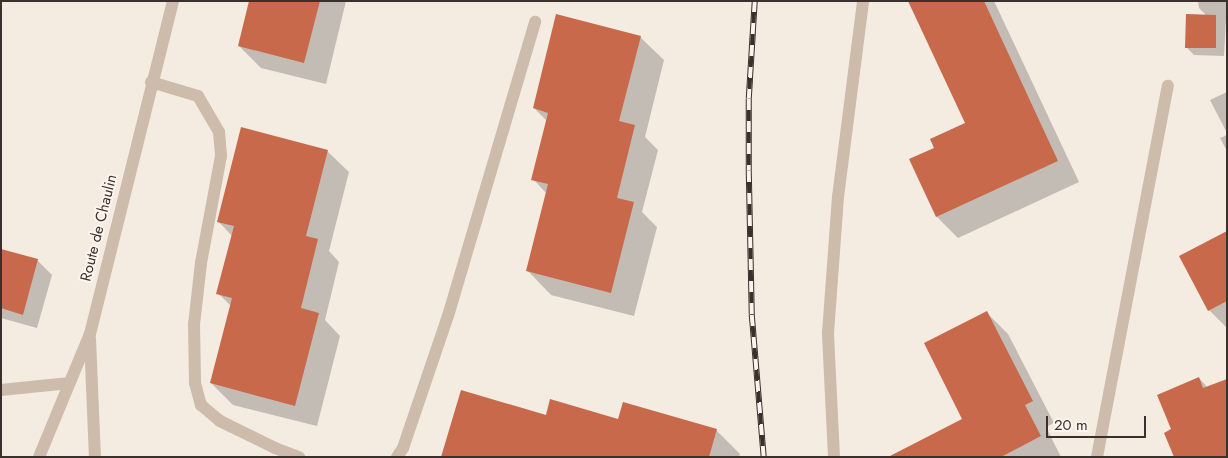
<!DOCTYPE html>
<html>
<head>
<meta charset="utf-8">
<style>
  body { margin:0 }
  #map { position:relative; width:1228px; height:458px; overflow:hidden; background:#f4ebe1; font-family:Jost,sans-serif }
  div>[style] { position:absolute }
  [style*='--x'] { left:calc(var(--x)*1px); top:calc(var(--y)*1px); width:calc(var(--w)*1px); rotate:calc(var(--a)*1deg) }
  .shadow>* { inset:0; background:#0003 }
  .building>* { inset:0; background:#c8694b }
  .lane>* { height:12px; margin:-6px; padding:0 6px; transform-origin:6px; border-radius:6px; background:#cdbbac }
  .street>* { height:12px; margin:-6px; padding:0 6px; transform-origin:6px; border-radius:6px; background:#cdbbac }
  .rail>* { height:5.5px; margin-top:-2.75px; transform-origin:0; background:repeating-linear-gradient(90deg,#fbf5ee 0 11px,#3b302b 0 22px); box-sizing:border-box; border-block:1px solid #3b302b }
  span { translate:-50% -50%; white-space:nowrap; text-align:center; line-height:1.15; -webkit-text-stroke:4px #fbf5ee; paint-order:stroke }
  .street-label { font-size:15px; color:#3b302b }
  .frame { position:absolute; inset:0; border:2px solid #3b302b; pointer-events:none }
  .scale { position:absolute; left:1046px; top:416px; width:100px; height:22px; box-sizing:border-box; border:2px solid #3b302b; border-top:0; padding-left:6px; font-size:15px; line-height:18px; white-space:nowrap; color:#3b302b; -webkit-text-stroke:4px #fbf5ee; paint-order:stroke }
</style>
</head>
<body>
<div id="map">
  <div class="shadow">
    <div style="clip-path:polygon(250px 1px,346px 1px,326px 84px,261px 68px,239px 46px)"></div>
    <div style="clip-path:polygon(920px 1px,994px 1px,1079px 182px,958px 238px,937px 217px,910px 160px,935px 148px,967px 124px)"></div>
    <div style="clip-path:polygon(1198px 1px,1227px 1px,1224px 56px,1194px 55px,1186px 47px,1207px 16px,1199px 8px)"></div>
    <div style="clip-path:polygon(640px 37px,664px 60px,645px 137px,658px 150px,642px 212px,657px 227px,634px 316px,551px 295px,528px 271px,547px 194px,533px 179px,547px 121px,534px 108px)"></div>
    <div style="clip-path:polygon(1227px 92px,1227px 133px,1210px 100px)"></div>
    <div style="clip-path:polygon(1227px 135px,1227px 151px,1220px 138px)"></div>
    <div style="clip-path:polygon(327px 151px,349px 172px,329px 251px,339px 262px,325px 320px,340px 336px,317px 426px,233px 405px,211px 383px,231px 306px,218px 293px,232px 236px,218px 221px)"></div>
    <div style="clip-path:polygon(1227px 233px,1227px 328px,1209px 310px)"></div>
    <div style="clip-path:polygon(1px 250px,37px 260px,52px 275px,37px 328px,1px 318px)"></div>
    <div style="clip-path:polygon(987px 313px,1008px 334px,1054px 423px,1046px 427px,1061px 457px,891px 457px,964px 420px)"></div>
    <div style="clip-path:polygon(1199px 378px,1208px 388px,1173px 430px)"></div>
    <div style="clip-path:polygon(546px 416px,619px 420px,716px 430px,740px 454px,739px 457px,443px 457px)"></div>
  </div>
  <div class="building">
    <div style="clip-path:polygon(249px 1px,320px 1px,304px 63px,238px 46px)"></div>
    <div style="clip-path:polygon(908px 1px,984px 1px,1058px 161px,936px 217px,909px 159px,934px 148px,930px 139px,965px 123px)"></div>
    <div style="clip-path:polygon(556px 14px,641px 36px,619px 121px,635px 125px,617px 198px,634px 202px,611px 293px,526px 271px,548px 184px,531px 180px,548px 113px,533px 108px)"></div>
    <div style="clip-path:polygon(1186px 14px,1216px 15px,1216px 48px,1185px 48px)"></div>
    <div style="clip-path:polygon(241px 127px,328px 150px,306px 236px,318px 239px,301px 308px,319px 313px,295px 406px,210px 383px,232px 298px,216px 294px,234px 226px,217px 222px)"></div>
    <div style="clip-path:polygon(1227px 231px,1227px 301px,1208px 311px,1179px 256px)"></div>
    <div style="clip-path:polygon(1px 249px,38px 259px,23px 315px,1px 308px)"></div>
    <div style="clip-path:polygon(987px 311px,1033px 401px,1025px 405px,1041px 436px,1001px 457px,888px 457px,962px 419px,924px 343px)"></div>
    <div style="clip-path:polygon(1199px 377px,1203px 388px,1227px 379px,1227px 457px,1174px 457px,1164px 433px,1171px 429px,1157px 395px)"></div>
    <div style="clip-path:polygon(461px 390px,546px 415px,550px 399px,618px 419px,623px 402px,717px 429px,709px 457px,441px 457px)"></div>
  </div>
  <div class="lane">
    <div style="--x:151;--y:82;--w:49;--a:16.6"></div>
    <div style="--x:198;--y:96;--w:42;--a:59.7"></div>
    <div style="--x:219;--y:132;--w:24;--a:85"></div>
    <div style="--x:221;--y:156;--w:109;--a:100.6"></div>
    <div style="--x:201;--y:263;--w:61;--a:96.5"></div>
    <div style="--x:194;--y:324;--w:59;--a:89"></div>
    <div style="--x:195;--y:383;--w:23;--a:75"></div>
    <div style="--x:201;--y:405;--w:25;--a:40"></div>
    <div style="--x:220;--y:421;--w:61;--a:26.1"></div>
    <div style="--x:275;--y:448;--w:26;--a:21"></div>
    <div style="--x:397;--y:457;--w:11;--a:-56"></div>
    <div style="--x:403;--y:448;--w:139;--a:-71.2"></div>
    <div style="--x:448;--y:316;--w:307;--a:-73.5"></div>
    <div style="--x:834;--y:457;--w:124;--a:-92.8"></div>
    <div style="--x:828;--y:333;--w:136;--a:-85.8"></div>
    <div style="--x:838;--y:197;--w:198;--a:-82.7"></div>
    <div style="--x:1097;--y:457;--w:378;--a:-79.2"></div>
  </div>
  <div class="street">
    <div style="--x:90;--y:339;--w:118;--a:87.6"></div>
    <div style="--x:1;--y:390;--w:69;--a:-5.8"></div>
    <div style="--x:39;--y:457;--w:133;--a:-67.5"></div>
    <div style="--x:90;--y:334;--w:343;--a:-76"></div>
  </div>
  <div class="rail">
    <div style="--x:755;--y:1;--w:98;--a:93.5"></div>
    <div style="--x:749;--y:99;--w:72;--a:90"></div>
    <div style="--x:749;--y:171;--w:144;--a:88.8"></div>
    <div style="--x:752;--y:315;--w:143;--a:85.2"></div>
  </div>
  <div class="street-label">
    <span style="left:99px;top:228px;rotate:-76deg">Route de Chaulin</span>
  </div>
  <div class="frame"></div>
  <div class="scale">20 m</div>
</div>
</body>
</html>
